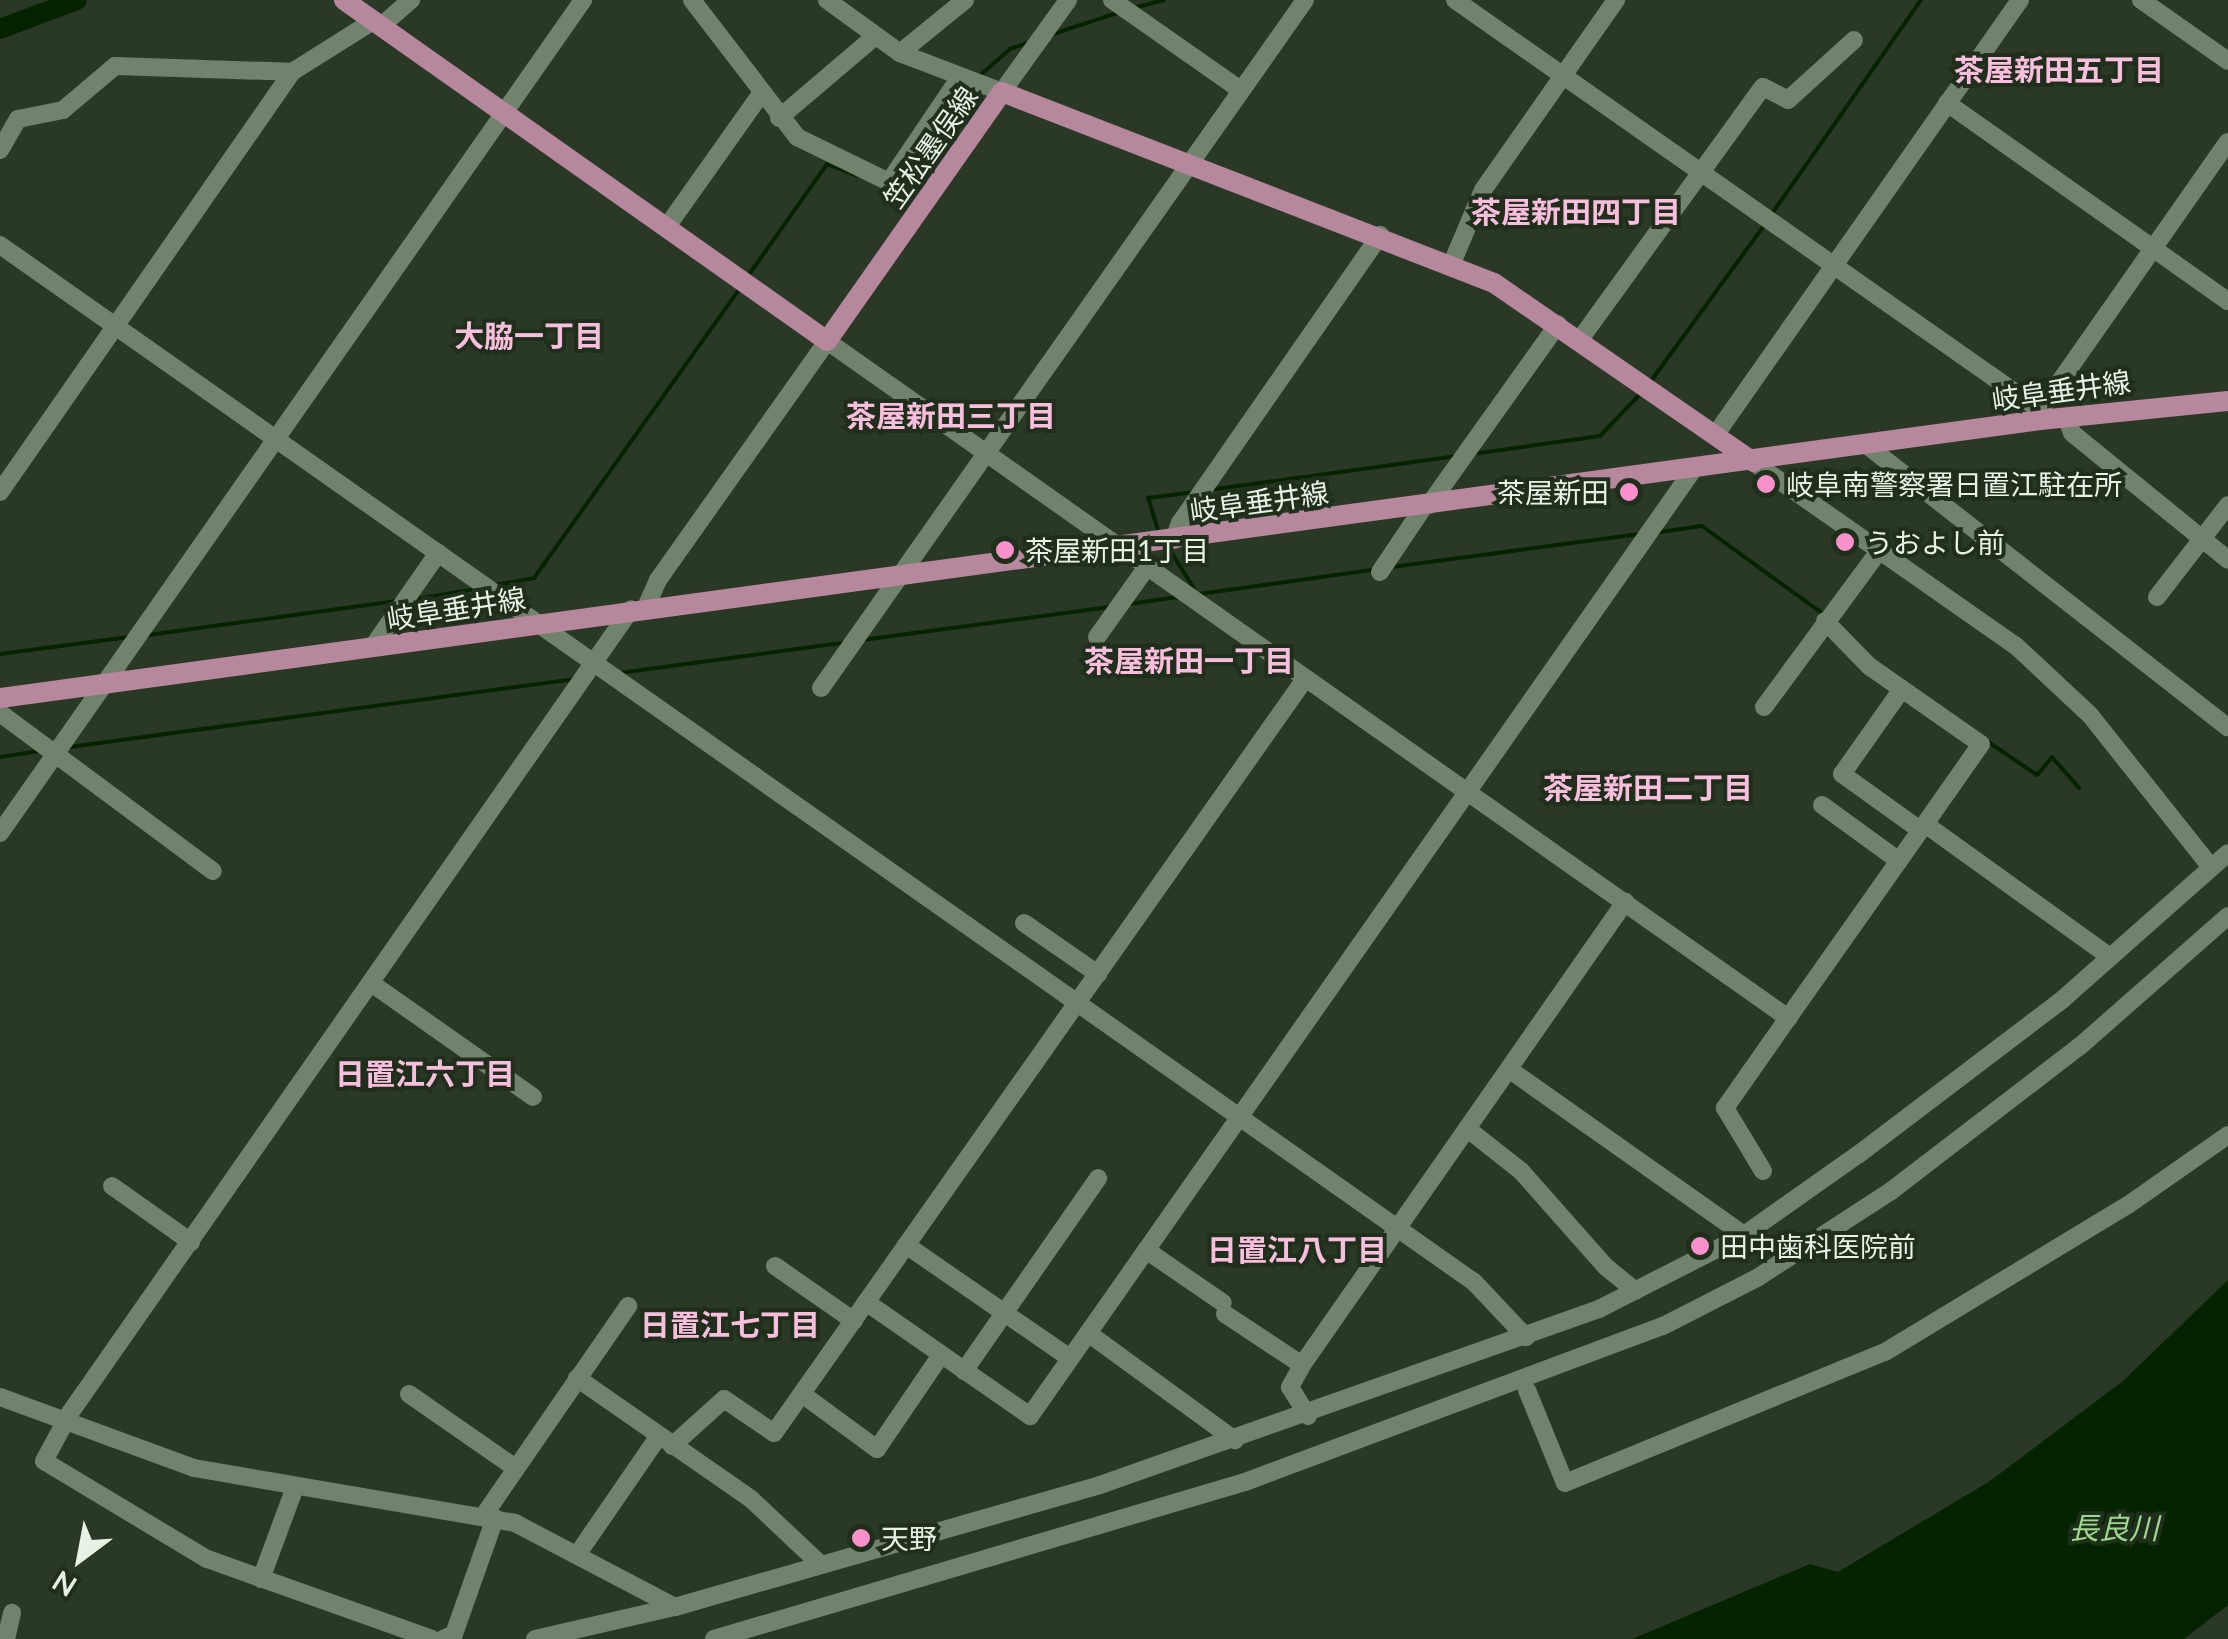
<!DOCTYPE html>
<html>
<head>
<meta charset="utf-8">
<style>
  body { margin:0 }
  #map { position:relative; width:2228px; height:1639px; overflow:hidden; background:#293925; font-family:Lato,"Noto Sans JP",sans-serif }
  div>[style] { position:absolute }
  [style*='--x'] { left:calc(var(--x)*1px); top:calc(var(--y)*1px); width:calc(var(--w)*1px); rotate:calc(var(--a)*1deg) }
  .water>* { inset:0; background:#062300 }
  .stream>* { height:4px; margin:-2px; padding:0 2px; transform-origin:2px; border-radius:2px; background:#062300 }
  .river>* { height:20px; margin:-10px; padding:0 10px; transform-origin:10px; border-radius:10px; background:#062300 }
  .minor>* { height:18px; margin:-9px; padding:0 9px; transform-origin:9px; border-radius:9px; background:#71836c }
  .major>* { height:20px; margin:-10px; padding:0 10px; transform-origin:10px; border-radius:10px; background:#b7879d }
  .dots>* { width:28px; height:28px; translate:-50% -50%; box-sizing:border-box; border:5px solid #1f2f1b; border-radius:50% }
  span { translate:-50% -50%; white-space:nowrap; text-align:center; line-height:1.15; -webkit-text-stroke:8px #1f2f1b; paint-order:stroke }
  .street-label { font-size:28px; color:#e7f1e4 }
  .poi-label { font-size:28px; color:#e7f1e4 }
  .left { translate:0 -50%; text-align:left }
  .right { translate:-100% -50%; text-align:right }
  .neighbourhood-label { font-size:30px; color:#f9bddd; font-weight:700 }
  .water-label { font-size:30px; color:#9dd88e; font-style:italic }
  .north { position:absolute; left:30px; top:1509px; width:100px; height:100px; -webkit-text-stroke:8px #1f2f1b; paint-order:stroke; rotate:212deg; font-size:28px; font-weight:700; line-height:40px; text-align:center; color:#e7f1e4 }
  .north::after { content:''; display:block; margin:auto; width:35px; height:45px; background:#e7f1e4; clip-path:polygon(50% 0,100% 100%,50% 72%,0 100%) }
</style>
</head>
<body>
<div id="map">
  <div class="water">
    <div style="clip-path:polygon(2228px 1280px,2228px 1605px,2184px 1639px,1632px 1639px,1810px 1564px,1838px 1572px,1990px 1481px,2123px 1381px)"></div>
  </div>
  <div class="stream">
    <div style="--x:1134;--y:8;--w:31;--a:-15"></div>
    <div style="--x:1053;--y:34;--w:71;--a:-18.2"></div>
    <div style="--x:977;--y:78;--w:44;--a:-41.3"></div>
    <div style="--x:1010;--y:49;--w:21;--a:-19"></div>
    <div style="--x:890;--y:189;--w:13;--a:-13"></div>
    <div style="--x:903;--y:186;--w:121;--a:-55.8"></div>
    <div style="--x:1771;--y:215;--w:262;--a:-55.1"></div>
    <div style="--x:748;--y:276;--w:137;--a:-54.8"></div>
    <div style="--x:827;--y:164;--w:33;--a:21"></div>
    <div style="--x:1651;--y:381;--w:195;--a:-54"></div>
    <div style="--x:1472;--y:454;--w:129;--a:-8"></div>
    <div style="--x:1600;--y:436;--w:61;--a:-46.3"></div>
    <div style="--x:1209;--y:490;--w:250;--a:-7.8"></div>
    <div style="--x:1158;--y:530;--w:34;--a:-107"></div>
    <div style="--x:1148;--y:498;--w:47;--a:-7.3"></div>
    <div style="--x:1660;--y:532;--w:42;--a:-8.1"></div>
    <div style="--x:1702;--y:526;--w:153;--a:36"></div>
    <div style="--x:1168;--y:547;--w:51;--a:57.9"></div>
    <div style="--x:1392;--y:567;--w:250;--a:-7.6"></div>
    <div style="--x:495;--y:585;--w:40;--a:-10"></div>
    <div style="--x:534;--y:578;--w:356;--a:-54.6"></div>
    <div style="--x:1199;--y:594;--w:176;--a:-7.9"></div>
    <div style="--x:416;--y:599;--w:61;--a:-9.5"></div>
    <div style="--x:1129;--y:604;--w:50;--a:-8"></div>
    <div style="--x:148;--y:635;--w:251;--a:-7.8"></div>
    <div style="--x:862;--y:640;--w:250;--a:-7.6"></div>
    <div style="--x:0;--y:654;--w:130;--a:-7.5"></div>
    <div style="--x:619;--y:673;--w:230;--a:-7.7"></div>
    <div style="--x:1987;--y:741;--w:60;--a:34.2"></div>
    <div style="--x:2037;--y:775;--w:23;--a:-50"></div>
    <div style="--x:2052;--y:757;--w:41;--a:48.9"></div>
    <div style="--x:69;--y:747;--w:511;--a:-7.65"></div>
    <div style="--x:0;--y:757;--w:40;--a:-8.5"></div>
  </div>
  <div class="river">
    <div style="--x:0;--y:29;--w:82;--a:-20.6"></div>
  </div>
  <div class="minor">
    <div style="--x:692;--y:0;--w:173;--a:52.5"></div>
    <div style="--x:797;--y:137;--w:102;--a:26.1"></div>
    <div style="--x:889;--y:182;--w:127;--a:-55.9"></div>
    <div style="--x:827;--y:0;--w:90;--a:36"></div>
    <div style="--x:900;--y:53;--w:109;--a:20.9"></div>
    <div style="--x:1002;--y:92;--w:113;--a:-54.3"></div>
    <div style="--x:1112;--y:0;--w:155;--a:35"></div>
    <div style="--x:1455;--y:0;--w:714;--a:35.02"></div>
    <div style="--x:2040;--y:410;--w:10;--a:90"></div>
    <div style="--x:2141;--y:0;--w:106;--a:35"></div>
    <div style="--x:381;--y:26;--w:40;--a:-41"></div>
    <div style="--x:900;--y:53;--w:84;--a:-39.2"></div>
    <div style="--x:1947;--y:103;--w:344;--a:35.2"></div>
    <div style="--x:779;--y:118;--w:123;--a:-40.4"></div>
    <div style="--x:0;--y:150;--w:36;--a:-60"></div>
    <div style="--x:18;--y:119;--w:46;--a:-11.3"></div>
    <div style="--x:63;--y:110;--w:68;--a:-40.2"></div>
    <div style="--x:115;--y:66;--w:177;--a:1.9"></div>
    <div style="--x:666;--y:228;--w:163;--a:-54.7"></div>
    <div style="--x:0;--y:245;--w:1802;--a:35.13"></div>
    <div style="--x:1474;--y:1282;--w:76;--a:46.6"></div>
    <div style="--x:1452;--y:263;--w:79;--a:-67"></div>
    <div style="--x:1483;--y:190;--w:232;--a:-55"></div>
    <div style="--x:1581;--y:338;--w:310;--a:-54.1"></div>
    <div style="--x:1763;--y:87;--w:28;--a:27"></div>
    <div style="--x:1788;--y:100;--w:89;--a:-42.3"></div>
    <div style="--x:2040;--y:410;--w:327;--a:-55"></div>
    <div style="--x:2066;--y:417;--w:17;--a:69"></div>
    <div style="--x:2072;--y:433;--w:201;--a:39.1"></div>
    <div style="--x:1716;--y:434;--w:530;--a:-54.99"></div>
    <div style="--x:1869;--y:447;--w:455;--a:38"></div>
    <div style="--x:1753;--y:462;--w:321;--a:35"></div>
    <div style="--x:2016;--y:646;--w:101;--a:43"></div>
    <div style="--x:2090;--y:715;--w:194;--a:51.5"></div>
    <div style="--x:0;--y:492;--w:512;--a:-55.19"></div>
    <div style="--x:292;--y:72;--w:96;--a:-32.2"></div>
    <div style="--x:1429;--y:505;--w:222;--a:-54.5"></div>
    <div style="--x:1174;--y:540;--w:18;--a:-71"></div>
    <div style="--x:1180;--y:523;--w:351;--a:-55.2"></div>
    <div style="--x:1380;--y:572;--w:81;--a:-56.1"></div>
    <div style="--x:2157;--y:597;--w:116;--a:-52.3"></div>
    <div style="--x:646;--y:607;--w:30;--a:-66"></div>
    <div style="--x:658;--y:580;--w:293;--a:-54.7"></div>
    <div style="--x:827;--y:341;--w:1176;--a:35.16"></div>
    <div style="--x:1788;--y:1018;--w:237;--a:-54.8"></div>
    <div style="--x:1925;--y:824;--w:228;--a:35.7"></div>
    <div style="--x:1825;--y:621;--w:63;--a:45.6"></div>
    <div style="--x:1869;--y:666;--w:136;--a:34.9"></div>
    <div style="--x:1981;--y:744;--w:98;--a:125"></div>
    <div style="--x:1097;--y:637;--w:86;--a:-54.5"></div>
    <div style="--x:372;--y:648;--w:116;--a:-55.2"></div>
    <div style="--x:821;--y:688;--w:841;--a:-54.87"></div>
    <div style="--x:1902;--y:689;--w:104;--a:125.2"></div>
    <div style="--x:1842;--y:774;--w:96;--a:35.7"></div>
    <div style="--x:1764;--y:707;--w:194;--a:-53.6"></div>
    <div style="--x:0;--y:713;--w:265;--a:36.6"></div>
    <div style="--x:1822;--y:805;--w:95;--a:36"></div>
    <div style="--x:0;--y:833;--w:1017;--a:-55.01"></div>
    <div style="--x:1024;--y:923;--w:90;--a:34.6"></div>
    <div style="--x:371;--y:983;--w:198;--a:35.1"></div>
    <div style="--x:1510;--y:1070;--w:286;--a:35.2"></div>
    <div style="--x:1469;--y:1130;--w:66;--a:38.3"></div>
    <div style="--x:1521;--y:1171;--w:128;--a:48.5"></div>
    <div style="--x:1606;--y:1267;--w:38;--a:39"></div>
    <div style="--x:1763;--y:1171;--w:74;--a:-121.1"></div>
    <div style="--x:1725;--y:1108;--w:110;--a:-55"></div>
    <div style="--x:112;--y:1186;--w:97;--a:35.3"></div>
    <div style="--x:906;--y:1245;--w:199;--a:34.6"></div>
    <div style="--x:1146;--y:1250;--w:93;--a:34.5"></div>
    <div style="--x:775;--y:1266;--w:96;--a:34.8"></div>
    <div style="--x:866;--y:1302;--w:200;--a:34.8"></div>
    <div style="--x:1030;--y:1416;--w:1155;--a:-54.98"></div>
    <div style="--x:1225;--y:1314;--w:92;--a:33.5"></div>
    <div style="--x:1088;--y:1333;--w:182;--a:36.1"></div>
    <div style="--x:964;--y:1371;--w:235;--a:-55.2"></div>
    <div style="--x:577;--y:1378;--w:212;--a:34.8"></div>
    <div style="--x:751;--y:1499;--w:95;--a:43.3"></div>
    <div style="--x:1527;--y:1390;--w:100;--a:67.8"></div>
    <div style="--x:1565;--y:1483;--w:346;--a:-22.3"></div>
    <div style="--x:1885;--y:1352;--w:284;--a:-31.2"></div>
    <div style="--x:2128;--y:1205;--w:122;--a:-35"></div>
    <div style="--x:409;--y:1394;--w:128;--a:34.8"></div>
    <div style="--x:802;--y:1394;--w:93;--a:36.3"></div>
    <div style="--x:877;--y:1449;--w:114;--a:-55.8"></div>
    <div style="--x:0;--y:1397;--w:207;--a:20.1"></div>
    <div style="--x:194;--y:1468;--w:326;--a:9.7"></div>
    <div style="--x:515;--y:1523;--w:181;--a:27.7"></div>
    <div style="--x:1308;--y:1416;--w:34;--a:-122"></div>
    <div style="--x:1290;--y:1387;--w:25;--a:-61"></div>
    <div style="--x:1302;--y:1365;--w:565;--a:-55.1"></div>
    <div style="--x:672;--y:1446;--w:70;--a:-42.1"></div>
    <div style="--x:724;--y:1399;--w:60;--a:34.2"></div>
    <div style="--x:774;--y:1433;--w:922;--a:-54.85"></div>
    <div style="--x:484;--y:1515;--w:254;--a:-55.4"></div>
    <div style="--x:577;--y:1555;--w:143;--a:-55.5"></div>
    <div style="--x:261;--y:1579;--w:98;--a:-69.7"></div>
    <div style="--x:6;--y:1639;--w:27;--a:-77"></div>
    <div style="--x:432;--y:1639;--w:239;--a:-160.4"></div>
    <div style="--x:207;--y:1559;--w:190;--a:-149"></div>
    <div style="--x:44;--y:1461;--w:55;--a:-61.6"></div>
    <div style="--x:70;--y:1413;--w:980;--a:-55.09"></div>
    <div style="--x:443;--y:1639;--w:12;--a:-24"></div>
    <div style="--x:454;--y:1634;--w:123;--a:-70.5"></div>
    <div style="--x:535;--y:1639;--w:144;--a:-12.9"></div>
    <div style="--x:675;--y:1607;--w:442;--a:-16"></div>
    <div style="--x:1100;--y:1485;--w:529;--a:-19.43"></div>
    <div style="--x:1599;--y:1309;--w:163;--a:-27"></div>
    <div style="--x:1744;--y:1235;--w:141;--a:-35.2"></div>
    <div style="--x:1859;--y:1154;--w:256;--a:-37.2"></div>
    <div style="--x:2063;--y:999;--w:220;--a:-41.5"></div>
    <div style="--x:714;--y:1639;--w:554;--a:-16.47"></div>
    <div style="--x:1245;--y:1482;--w:446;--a:-20.5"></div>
    <div style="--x:1663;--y:1326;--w:106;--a:-27.1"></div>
    <div style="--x:1757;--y:1278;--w:160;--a:-33"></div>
    <div style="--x:1891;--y:1191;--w:237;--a:-37.5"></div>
    <div style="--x:2079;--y:1047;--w:198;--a:-41.3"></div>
  </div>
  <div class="major">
    <div style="--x:344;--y:0;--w:591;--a:35.22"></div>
    <div style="--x:827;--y:341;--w:304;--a:-54.9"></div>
    <div style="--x:1002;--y:92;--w:528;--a:21.22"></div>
    <div style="--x:1494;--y:283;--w:315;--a:34.6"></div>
    <div style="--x:0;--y:698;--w:2059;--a:-7.76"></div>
    <div style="--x:2040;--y:420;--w:189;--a:-5.8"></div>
  </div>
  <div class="dots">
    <div style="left:1766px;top:484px;background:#f890cb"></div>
    <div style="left:1629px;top:492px;background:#f890cb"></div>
    <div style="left:1845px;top:542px;background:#f890cb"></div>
    <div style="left:1005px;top:550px;background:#f890cb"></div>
    <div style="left:1700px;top:1246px;background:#f890cb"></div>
    <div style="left:861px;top:1538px;background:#f890cb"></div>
  </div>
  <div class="street-label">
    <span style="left:930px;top:147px;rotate:-55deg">笠松墨俣線</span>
    <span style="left:2061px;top:390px;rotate:-8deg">岐阜垂井線</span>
    <span style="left:1259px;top:501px;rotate:-8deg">岐阜垂井線</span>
    <span style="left:456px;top:608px;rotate:-9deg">岐阜垂井線</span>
  </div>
  <div class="poi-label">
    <span class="left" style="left:1786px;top:484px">岐阜南警察署日置江駐在所</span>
    <span class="right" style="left:1609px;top:492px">茶屋新田</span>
    <span class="left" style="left:1865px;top:542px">うおよし前</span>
    <span class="left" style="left:1025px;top:550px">茶屋新田1丁目</span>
    <span class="left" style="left:1720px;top:1246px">田中歯科医院前</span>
    <span class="left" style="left:881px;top:1538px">天野</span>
  </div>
  <div class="neighbourhood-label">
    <span style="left:2059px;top:69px">茶屋新田五丁目</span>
    <span style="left:1576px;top:211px">茶屋新田四丁目</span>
    <span style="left:529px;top:335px">大脇一丁目</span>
    <span style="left:951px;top:415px">茶屋新田三丁目</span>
    <span style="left:1189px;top:660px">茶屋新田一丁目</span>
    <span style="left:1648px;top:787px">茶屋新田二丁目</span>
    <span style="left:425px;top:1073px">日置江六丁目</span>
    <span style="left:1297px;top:1249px">日置江八丁目</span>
    <span style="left:730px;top:1324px">日置江七丁目</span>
  </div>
  <div class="water-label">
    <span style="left:2114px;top:1527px">長良川</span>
  </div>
  <div class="north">N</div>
</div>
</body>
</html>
